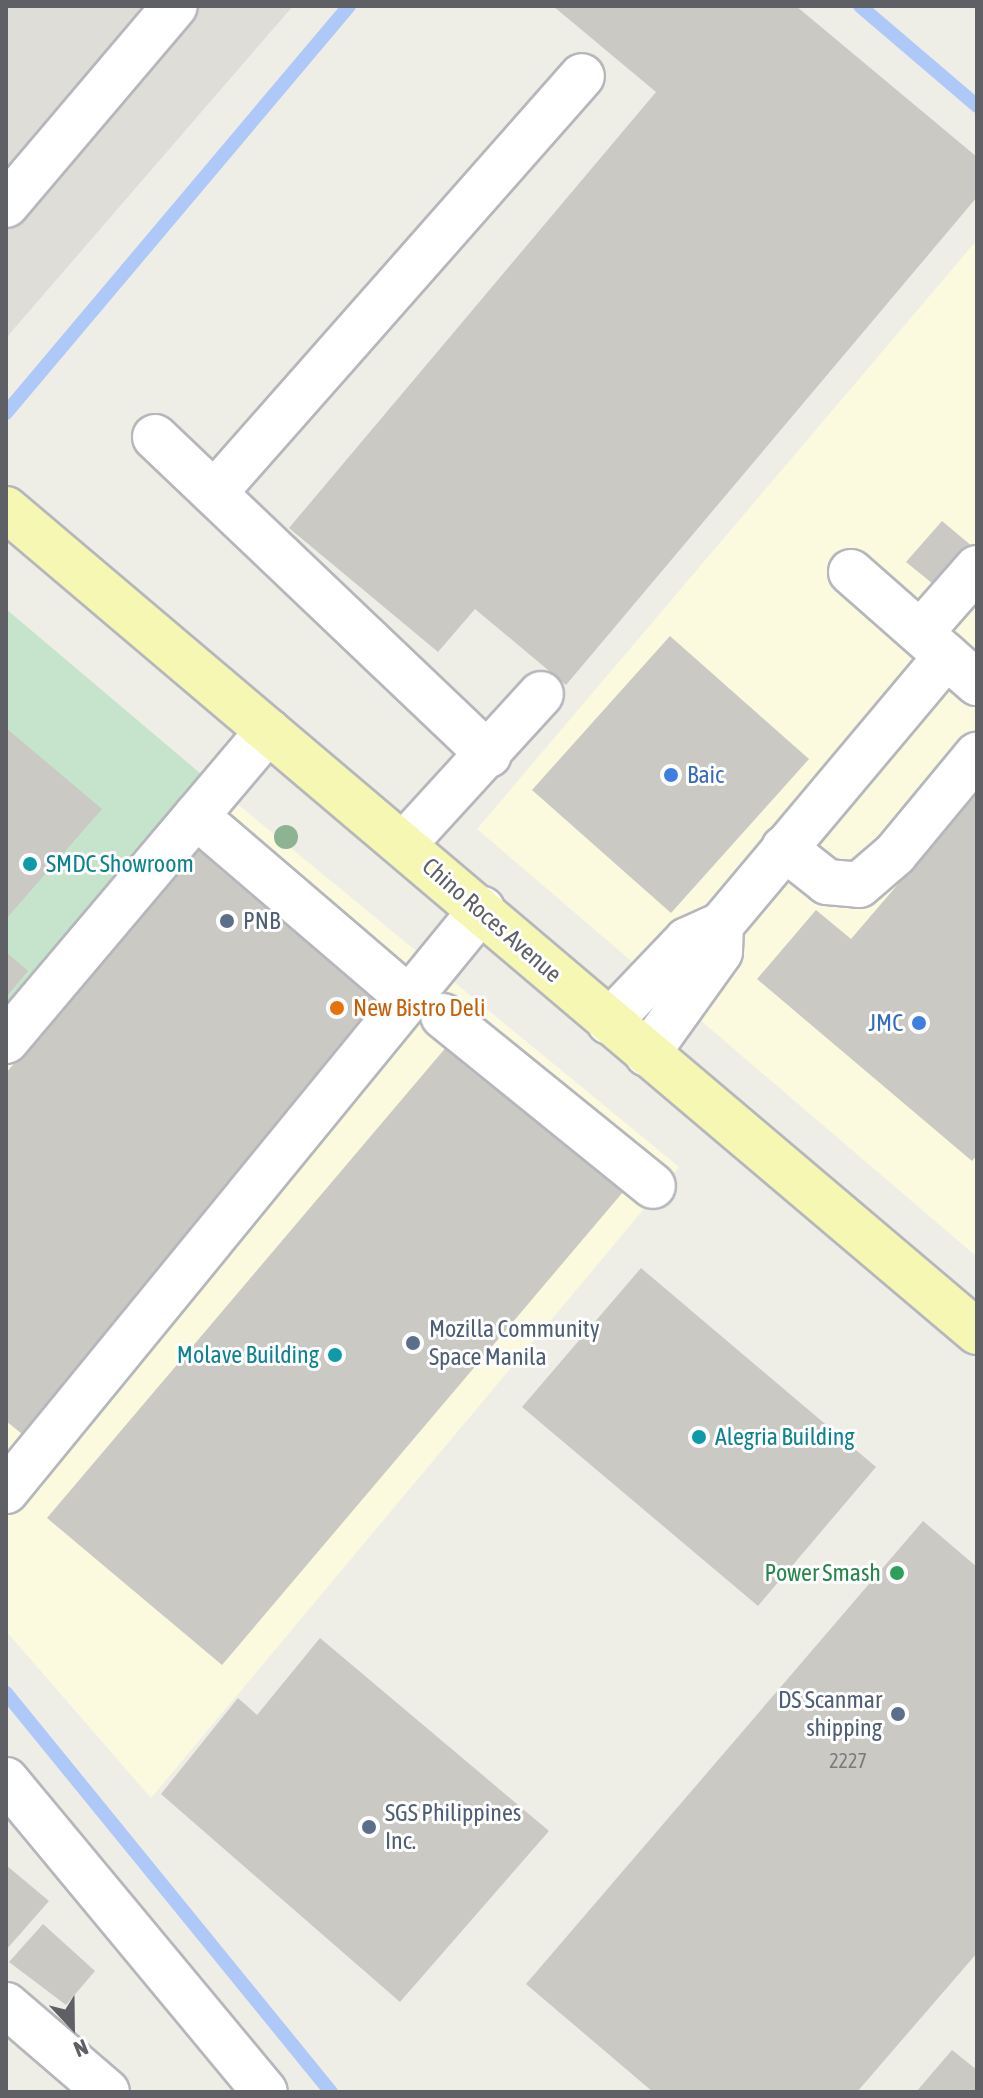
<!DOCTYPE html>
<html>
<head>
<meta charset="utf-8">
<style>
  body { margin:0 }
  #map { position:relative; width:983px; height:2098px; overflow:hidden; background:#efeee6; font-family:"Asap Condensed",sans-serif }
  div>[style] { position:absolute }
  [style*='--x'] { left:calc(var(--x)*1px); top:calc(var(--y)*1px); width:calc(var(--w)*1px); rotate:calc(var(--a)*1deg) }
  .commercial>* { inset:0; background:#fbfadf }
  .industrial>* { inset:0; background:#deddd8 }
  .green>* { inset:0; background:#c6e3cb }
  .stream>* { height:14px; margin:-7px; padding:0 7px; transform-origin:7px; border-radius:7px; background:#aec9f7 }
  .building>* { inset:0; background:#cac9c3 }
  .roads { filter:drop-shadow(2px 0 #b6b7bc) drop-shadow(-2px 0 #b6b7bc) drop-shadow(0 2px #b6b7bc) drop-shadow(0 -2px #b6b7bc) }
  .minor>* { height:44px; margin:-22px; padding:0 22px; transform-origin:22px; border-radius:22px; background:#fff }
  .major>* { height:44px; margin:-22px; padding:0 22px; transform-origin:22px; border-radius:22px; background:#f5f7b3 }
  .trees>* { width:24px; height:24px; margin:-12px; border-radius:50%; background:#8eb393 }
  .dots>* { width:22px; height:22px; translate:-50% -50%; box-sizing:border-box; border:4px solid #fff; border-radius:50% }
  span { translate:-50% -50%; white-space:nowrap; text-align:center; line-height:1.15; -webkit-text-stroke:6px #fff; paint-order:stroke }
  .number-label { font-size:20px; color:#797a7c }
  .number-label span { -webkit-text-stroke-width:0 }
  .shop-label { font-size:24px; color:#366cbe }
  .left { translate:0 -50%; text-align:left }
  .right { translate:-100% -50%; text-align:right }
  .culture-label { font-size:24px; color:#0d838f }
  .street-label { font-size:24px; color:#5e6065 }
  .service-label { font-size:24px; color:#4e5e75 }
  .food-label { font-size:24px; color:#c56008 }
  .leisure-label { font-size:24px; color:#27864d }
  .frame { position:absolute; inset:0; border:8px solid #5e6065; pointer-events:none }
  .north { position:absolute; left:32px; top:1986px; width:80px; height:80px; -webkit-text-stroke:6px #fff; paint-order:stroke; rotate:158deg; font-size:22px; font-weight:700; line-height:32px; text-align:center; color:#5e6065 }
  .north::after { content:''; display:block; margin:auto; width:28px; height:36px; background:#5e6065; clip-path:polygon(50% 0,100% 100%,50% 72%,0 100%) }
</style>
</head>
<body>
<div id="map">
  <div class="commercial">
    <div style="clip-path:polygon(977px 240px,977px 1257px,477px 829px)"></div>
    <div style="clip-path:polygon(207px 779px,679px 1167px,151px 1798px,6px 1631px,6px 1025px)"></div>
  </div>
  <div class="industrial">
    <div style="clip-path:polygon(6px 6px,293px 6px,6px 338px)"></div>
  </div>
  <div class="green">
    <div style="clip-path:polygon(6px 609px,207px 779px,6px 1025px)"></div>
  </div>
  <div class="stream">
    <div style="--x:860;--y:6;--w:154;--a:40.5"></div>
    <div style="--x:6;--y:413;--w:532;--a:-49.88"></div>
    <div style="--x:6;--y:1693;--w:515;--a:50.84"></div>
  </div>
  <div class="building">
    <div style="clip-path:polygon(553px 6px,796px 6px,977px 157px,977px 197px,566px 685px,475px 609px,438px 652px,289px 528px,656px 92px)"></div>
    <div style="clip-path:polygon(942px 521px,973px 547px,938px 588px,906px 562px)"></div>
    <div style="clip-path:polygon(670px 636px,809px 759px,671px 913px,532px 790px)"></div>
    <div style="clip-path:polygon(6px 728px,102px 809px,6px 919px)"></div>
    <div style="clip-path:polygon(977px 792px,977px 1155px,972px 1161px,757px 979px,816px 910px,851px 939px)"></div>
    <div style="clip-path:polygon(197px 847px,385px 1009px,27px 1438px,6px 1421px,6px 1073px)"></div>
    <div style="clip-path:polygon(6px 952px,28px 971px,6px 997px)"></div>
    <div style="clip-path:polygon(448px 1045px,623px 1192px,222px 1665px,47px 1518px)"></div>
    <div style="clip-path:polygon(641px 1268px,876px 1467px,758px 1606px,522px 1407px)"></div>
    <div style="clip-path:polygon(923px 1521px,977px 1567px,977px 1953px,857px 2092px,653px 2092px,526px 1984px)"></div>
    <div style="clip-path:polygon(320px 1638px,549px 1831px,400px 2002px,161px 1794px,238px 1698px,257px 1715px)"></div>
    <div style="clip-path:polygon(6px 1865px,49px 1901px,6px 1950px)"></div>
    <div style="clip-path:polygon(43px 1924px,95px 1971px,66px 2005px,9px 1962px)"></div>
    <div style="clip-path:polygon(952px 2050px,977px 2070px,977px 2092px,916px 2092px)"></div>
  </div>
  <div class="roads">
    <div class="minor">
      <div style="--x:6;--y:205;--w:261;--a:-49.7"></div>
      <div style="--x:155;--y:437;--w:461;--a:43.6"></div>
      <div style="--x:216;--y:491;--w:553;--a:-48.59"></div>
      <div style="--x:851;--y:572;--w:168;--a:41.4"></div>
      <div style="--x:921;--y:632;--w:85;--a:-48.8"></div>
      <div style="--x:196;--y:816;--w:279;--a:40.6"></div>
      <div style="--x:404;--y:844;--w:203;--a:-47.6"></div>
      <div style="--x:784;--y:848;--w:55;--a:38.3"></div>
      <div style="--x:827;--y:882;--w:32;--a:5"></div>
      <div style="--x:859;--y:885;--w:48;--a:-40.7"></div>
      <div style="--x:895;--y:854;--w:129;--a:-50.4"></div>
      <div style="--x:443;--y:1016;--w:270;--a:39"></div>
      <div style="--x:609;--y:1022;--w:113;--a:-46.4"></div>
      <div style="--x:687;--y:940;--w:37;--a:-24"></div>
      <div style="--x:721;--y:925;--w:351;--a:-50"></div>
      <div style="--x:6;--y:1041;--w:406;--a:-49.8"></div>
      <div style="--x:647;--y:1054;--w:125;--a:-54.4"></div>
      <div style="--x:720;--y:952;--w:27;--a:-88"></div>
      <div style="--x:6;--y:1491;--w:752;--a:-50.72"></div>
      <div style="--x:6;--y:1780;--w:405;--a:50.3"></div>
      <div style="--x:6;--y:2005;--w:133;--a:40.7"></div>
    </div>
    <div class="major">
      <div style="--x:6;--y:509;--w:1273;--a:40.28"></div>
    </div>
  </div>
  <div class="trees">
    <div style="left:286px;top:837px"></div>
  </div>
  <div class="dots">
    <div style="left:671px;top:775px;background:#3f7fe0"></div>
    <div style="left:30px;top:864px;background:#0f9aa8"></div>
    <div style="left:227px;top:921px;background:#5c6f8a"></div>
    <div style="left:337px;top:1008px;background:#e8710a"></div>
    <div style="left:919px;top:1023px;background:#3f7fe0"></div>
    <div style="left:413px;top:1343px;background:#5c6f8a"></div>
    <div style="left:335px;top:1355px;background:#0f9aa8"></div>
    <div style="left:699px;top:1437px;background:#0f9aa8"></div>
    <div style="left:897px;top:1573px;background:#2e9e5b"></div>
    <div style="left:898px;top:1714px;background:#5c6f8a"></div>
    <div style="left:369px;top:1827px;background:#5c6f8a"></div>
  </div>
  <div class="number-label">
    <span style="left:848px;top:1760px">2227</span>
  </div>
  <div class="shop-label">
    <span class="left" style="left:687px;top:775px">Baic</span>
    <span class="right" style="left:903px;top:1023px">JMC</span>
  </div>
  <div class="culture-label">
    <span class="left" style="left:46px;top:864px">SMDC Showroom</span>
    <span class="right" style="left:319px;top:1355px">Molave Building</span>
    <span class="left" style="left:715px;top:1437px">Alegria Building</span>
  </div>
  <div class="street-label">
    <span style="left:492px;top:920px;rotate:41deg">Chino Roces Avenue</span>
  </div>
  <div class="service-label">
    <span class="left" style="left:243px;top:921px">PNB</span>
    <span class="left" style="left:429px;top:1343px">Mozilla Community<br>Space Manila</span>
    <span class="right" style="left:882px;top:1714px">DS Scanmar<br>shipping</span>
    <span class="left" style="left:385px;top:1827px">SGS Philippines<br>Inc.</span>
  </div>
  <div class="food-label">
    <span class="left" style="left:353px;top:1008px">New Bistro Deli</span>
  </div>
  <div class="leisure-label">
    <span class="right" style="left:881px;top:1573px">Power Smash</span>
  </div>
  <div class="frame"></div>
  <div class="north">N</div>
</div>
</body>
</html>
